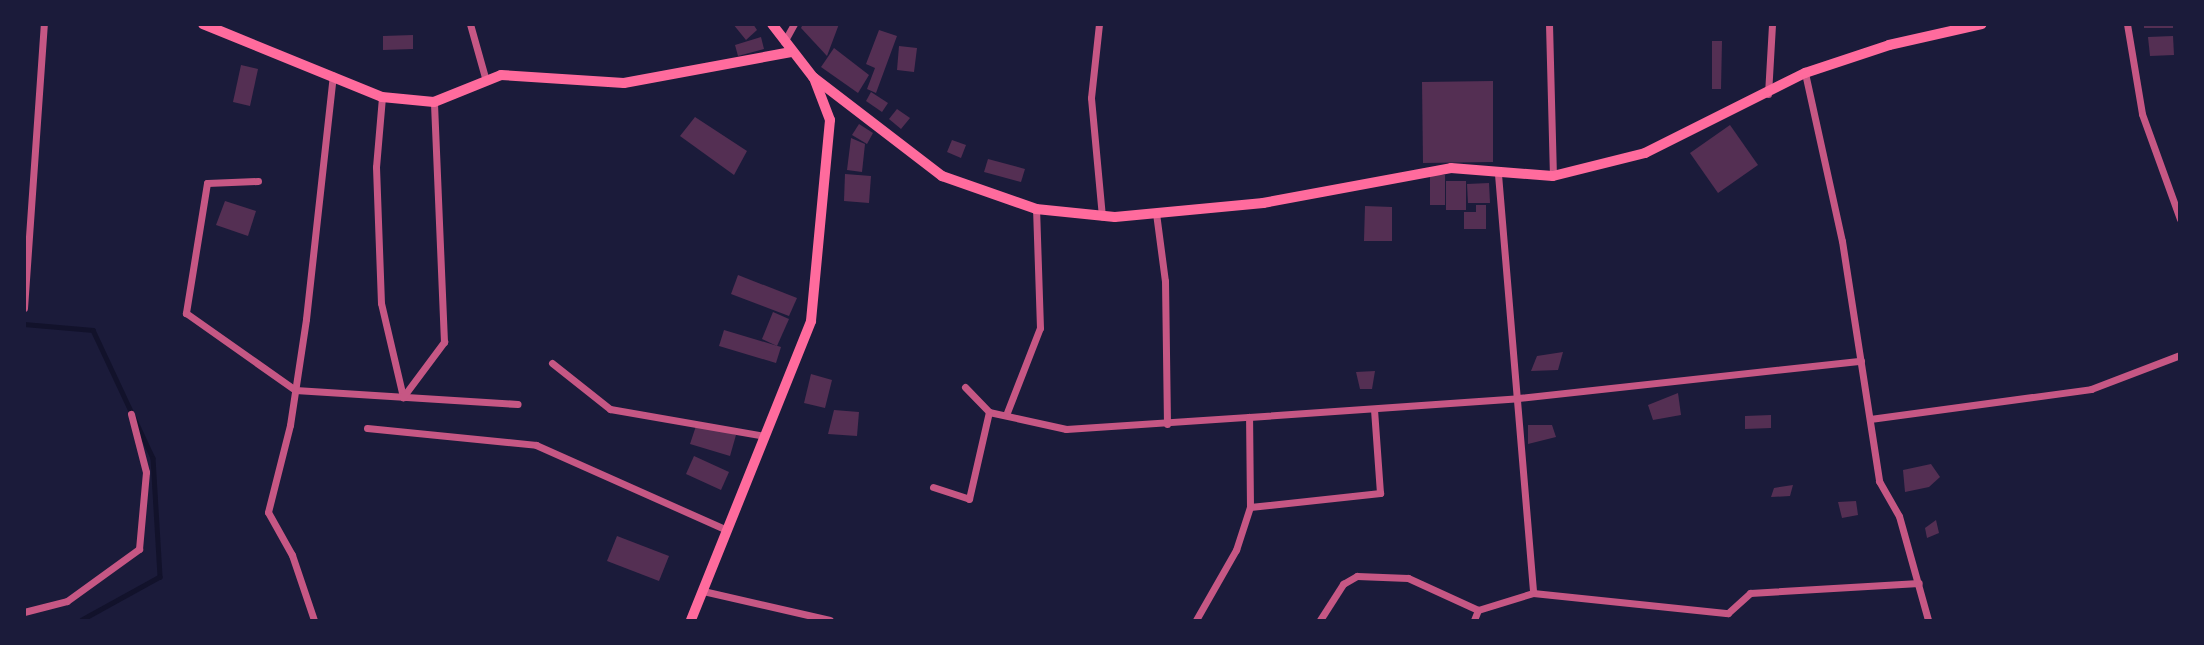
<!DOCTYPE html>
<html>
<head>
<meta charset="utf-8">
<style>
  body { margin:0 }
  #map { position:relative; width:2204px; height:645px; overflow:hidden; background:#1b1b3a; font-family:Montserrat,sans-serif }
  div>[style] { position:absolute }
  [style*='--x'] { left:calc(var(--x)*1px); top:calc(var(--y)*1px); width:calc(var(--w)*1px); rotate:calc(var(--a)*1deg) }
  .stream>* { height:4.5px; margin:-2.25px; padding:0 2.25px; transform-origin:2.25px; border-radius:2.25px; background:#12122b }
  .building>* { inset:0; background:#542f53 }
  .minor>* { height:7px; margin:-3.5px; padding:0 3.5px; transform-origin:3.5px; border-radius:3.5px; background:#c65784 }
  .secondary>* { height:10px; margin:-5px; padding:0 5px; transform-origin:5px; border-radius:5px; background:#ff6b9d }
  span { translate:-50% -50%; white-space:nowrap; text-align:center; line-height:1.15; -webkit-text-stroke:6px #1b1b3a; paint-order:stroke }
  .frame { position:absolute; inset:0; border:26px solid #1b1b3a; pointer-events:none }
</style>
</head>
<body>
<div id="map">
  <div class="stream">
    <div style="--x:24;--y:324;--w:69;--a:5"></div>
    <div style="--x:93;--y:330;--w:141;--a:64.9"></div>
    <div style="--x:153;--y:458;--w:119;--a:86.6"></div>
    <div style="--x:160;--y:577;--w:89;--a:151.1"></div>
  </div>
  <div class="building">
    <div style="clip-path:polygon(733px 24px,753px 24px,757px 30px,746px 40px)"></div>
    <div style="clip-path:polygon(803px 24px,839px 24px,827px 56px,801px 28px)"></div>
    <div style="clip-path:polygon(2144px 24px,2173px 24px,2173px 28px,2144px 28px)"></div>
    <div style="clip-path:polygon(879px 30px,897px 36px,876px 93px,867px 89px,875px 68px,866px 64px)"></div>
    <div style="clip-path:polygon(413px 35px,413px 49px,383px 50px,383px 36px)"></div>
    <div style="clip-path:polygon(2173px 36px,2174px 55px,2150px 56px,2148px 37px)"></div>
    <div style="clip-path:polygon(761px 37px,764px 49px,738px 56px,735px 45px)"></div>
    <div style="clip-path:polygon(1712px 41px,1722px 41px,1721px 89px,1712px 89px)"></div>
    <div style="clip-path:polygon(899px 46px,917px 48px,914px 72px,897px 70px)"></div>
    <div style="clip-path:polygon(834px 48px,869px 75px,858px 93px,821px 67px)"></div>
    <div style="clip-path:polygon(241px 65px,258px 69px,250px 106px,233px 102px)"></div>
    <div style="clip-path:polygon(1493px 81px,1493px 162px,1423px 163px,1422px 82px)"></div>
    <div style="clip-path:polygon(871px 92px,888px 103px,882px 112px,866px 101px)"></div>
    <div style="clip-path:polygon(897px 109px,910px 118px,901px 129px,889px 119px)"></div>
    <div style="clip-path:polygon(695px 117px,747px 151px,734px 175px,680px 136px)"></div>
    <div style="clip-path:polygon(859px 124px,873px 133px,867px 144px,852px 135px)"></div>
    <div style="clip-path:polygon(1730px 125px,1758px 165px,1718px 193px,1690px 153px)"></div>
    <div style="clip-path:polygon(851px 138px,865px 144px,862px 172px,847px 170px)"></div>
    <div style="clip-path:polygon(952px 140px,966px 145px,961px 158px,947px 152px)"></div>
    <div style="clip-path:polygon(988px 159px,1025px 169px,1021px 182px,984px 172px)"></div>
    <div style="clip-path:polygon(845px 174px,871px 176px,869px 203px,844px 201px)"></div>
    <div style="clip-path:polygon(1430px 175px,1445px 175px,1445px 205px,1430px 205px)"></div>
    <div style="clip-path:polygon(1446px 181px,1466px 181px,1466px 210px,1446px 210px)"></div>
    <div style="clip-path:polygon(1489px 183px,1490px 203px,1468px 203px,1467px 184px)"></div>
    <div style="clip-path:polygon(225px 201px,256px 211px,248px 236px,216px 225px)"></div>
    <div style="clip-path:polygon(1476px 205px,1486px 205px,1486px 229px,1464px 229px,1464px 212px,1476px 212px)"></div>
    <div style="clip-path:polygon(1365px 206px,1392px 207px,1392px 241px,1364px 241px)"></div>
    <div style="clip-path:polygon(738px 275px,797px 298px,789px 316px,731px 294px)"></div>
    <div style="clip-path:polygon(773px 312px,789px 319px,777px 346px,762px 339px)"></div>
    <div style="clip-path:polygon(724px 330px,781px 347px,776px 363px,719px 346px)"></div>
    <div style="clip-path:polygon(1563px 352px,1558px 370px,1531px 371px,1537px 356px)"></div>
    <div style="clip-path:polygon(1375px 371px,1372px 389px,1360px 389px,1356px 372px)"></div>
    <div style="clip-path:polygon(811px 374px,832px 380px,825px 408px,804px 403px)"></div>
    <div style="clip-path:polygon(1678px 393px,1681px 415px,1653px 420px,1648px 405px)"></div>
    <div style="clip-path:polygon(834px 410px,859px 412px,857px 436px,828px 434px)"></div>
    <div style="clip-path:polygon(1771px 415px,1771px 428px,1745px 429px,1745px 416px)"></div>
    <div style="clip-path:polygon(697px 423px,736px 435px,730px 456px,690px 444px)"></div>
    <div style="clip-path:polygon(1528px 425px,1552px 425px,1556px 437px,1528px 444px)"></div>
    <div style="clip-path:polygon(694px 456px,729px 472px,721px 490px,686px 474px)"></div>
    <div style="clip-path:polygon(1931px 464px,1940px 477px,1929px 487px,1905px 492px,1903px 470px)"></div>
    <div style="clip-path:polygon(1793px 485px,1790px 496px,1771px 497px,1774px 488px)"></div>
    <div style="clip-path:polygon(1856px 501px,1858px 515px,1842px 518px,1838px 502px)"></div>
    <div style="clip-path:polygon(1936px 520px,1939px 533px,1927px 538px,1925px 528px)"></div>
    <div style="clip-path:polygon(617px 536px,669px 556px,659px 581px,607px 561px)"></div>
  </div>
  <div class="minor">
    <div style="--x:470;--y:24;--w:59;--a:74.3"></div>
    <div style="--x:1099;--y:24;--w:74;--a:96.2"></div>
    <div style="--x:1091;--y:98;--w:119;--a:84.7"></div>
    <div style="--x:1549;--y:24;--w:152;--a:88.5"></div>
    <div style="--x:2127;--y:24;--w:91;--a:80.5"></div>
    <div style="--x:2142;--y:114;--w:112;--a:70.1"></div>
    <div style="--x:784;--y:42;--w:21;--a:-61"></div>
    <div style="--x:1805;--y:73;--w:172;--a:77.6"></div>
    <div style="--x:1842;--y:241;--w:243;--a:81.2"></div>
    <div style="--x:1879;--y:481;--w:40;--a:60.3"></div>
    <div style="--x:1899;--y:516;--w:108;--a:74.4"></div>
    <div style="--x:1768;--y:94;--w:70;--a:-86.7"></div>
    <div style="--x:382;--y:97;--w:70;--a:94.9"></div>
    <div style="--x:376;--y:167;--w:136;--a:87.9"></div>
    <div style="--x:381;--y:303;--w:97;--a:76.8"></div>
    <div style="--x:1498;--y:174;--w:420;--a:85.2"></div>
    <div style="--x:258;--y:181;--w:51;--a:177.8"></div>
    <div style="--x:207;--y:183;--w:132;--a:99.2"></div>
    <div style="--x:186;--y:313;--w:133;--a:35.2"></div>
    <div style="--x:295;--y:390;--w:223;--a:3.6"></div>
    <div style="--x:1156;--y:213;--w:69;--a:82.5"></div>
    <div style="--x:1165;--y:281;--w:143;--a:89.2"></div>
    <div style="--x:24;--y:308;--w:285;--a:-86"></div>
    <div style="--x:552;--y:363;--w:74;--a:38.4"></div>
    <div style="--x:610;--y:409;--w:157;--a:9.9"></div>
    <div style="--x:965;--y:387;--w:35;--a:46"></div>
    <div style="--x:403;--y:397;--w:69;--a:-53.3"></div>
    <div style="--x:444;--y:342;--w:240;--a:-92.4"></div>
    <div style="--x:1006;--y:415;--w:93;--a:-68.7"></div>
    <div style="--x:1040;--y:328;--w:119;--a:-91.9"></div>
    <div style="--x:1870;--y:419;--w:223;--a:-7.7"></div>
    <div style="--x:2091;--y:389;--w:95;--a:-20.9"></div>
    <div style="--x:367;--y:428;--w:170;--a:5.7"></div>
    <div style="--x:536;--y:445;--w:209;--a:24"></div>
    <div style="--x:933;--y:487;--w:38;--a:18"></div>
    <div style="--x:969;--y:499;--w:89;--a:-77.1"></div>
    <div style="--x:989;--y:412;--w:79;--a:12.4"></div>
    <div style="--x:1066;--y:429;--w:183;--a:-3.8"></div>
    <div style="--x:1250;--y:507;--w:131;--a:-6.1"></div>
    <div style="--x:1380;--y:493;--w:84;--a:-94.1"></div>
    <div style="--x:703;--y:591;--w:130;--a:12.9"></div>
    <div style="--x:24;--y:612;--w:44;--a:-14.3"></div>
    <div style="--x:67;--y:601;--w:89;--a:-35.8"></div>
    <div style="--x:139;--y:549;--w:77;--a:-84.8"></div>
    <div style="--x:146;--y:472;--w:60;--a:-104.5"></div>
    <div style="--x:314;--y:620;--w:69;--a:-108.7"></div>
    <div style="--x:292;--y:555;--w:49;--a:-119.2"></div>
    <div style="--x:268;--y:512;--w:90;--a:-75.8"></div>
    <div style="--x:290;--y:425;--w:107;--a:-81.4"></div>
    <div style="--x:306;--y:319;--w:245;--a:-83.7"></div>
    <div style="--x:1196;--y:620;--w:81;--a:-60.3"></div>
    <div style="--x:1236;--y:550;--w:45;--a:-72"></div>
    <div style="--x:1250;--y:507;--w:90;--a:-90.6"></div>
    <div style="--x:1249;--y:417;--w:270;--a:-4"></div>
    <div style="--x:1518;--y:398;--w:345;--a:-6.2"></div>
    <div style="--x:1320;--y:620;--w:43;--a:-57.4"></div>
    <div style="--x:1343;--y:584;--w:16;--a:-30"></div>
    <div style="--x:1357;--y:576;--w:51;--a:2.2"></div>
    <div style="--x:1408;--y:578;--w:77;--a:24.6"></div>
    <div style="--x:1474;--y:620;--w:11;--a:-68"></div>
    <div style="--x:1478;--y:610;--w:58;--a:-17.2"></div>
    <div style="--x:1533;--y:593;--w:196;--a:5.9"></div>
    <div style="--x:1728;--y:613;--w:30;--a:-42"></div>
    <div style="--x:1750;--y:593;--w:169;--a:-3.4"></div>
  </div>
  <div class="secondary">
    <div style="--x:203;--y:24;--w:193;--a:22.2"></div>
    <div style="--x:382;--y:97;--w:52;--a:5.5"></div>
    <div style="--x:434;--y:102;--w:72;--a:-21.9"></div>
    <div style="--x:501;--y:75;--w:123;--a:3.7"></div>
    <div style="--x:624;--y:83;--w:170;--a:-10.5"></div>
    <div style="--x:772;--y:24;--w:67;--a:52.3"></div>
    <div style="--x:813;--y:77;--w:163;--a:37.5"></div>
    <div style="--x:942;--y:176;--w:100;--a:19.3"></div>
    <div style="--x:1036;--y:209;--w:79;--a:5.8"></div>
    <div style="--x:1115;--y:217;--w:149;--a:-5.4"></div>
    <div style="--x:1263;--y:203;--w:191;--a:-10.5"></div>
    <div style="--x:1451;--y:168;--w:102;--a:4.5"></div>
    <div style="--x:1553;--y:176;--w:95;--a:-14"></div>
    <div style="--x:1645;--y:153;--w:179;--a:-26.6"></div>
    <div style="--x:1805;--y:73;--w:89;--a:-18.4"></div>
    <div style="--x:1889;--y:45;--w:95;--a:-12.7"></div>
    <div style="--x:691;--y:620;--w:322;--a:-68.1"></div>
    <div style="--x:811;--y:321;--w:202;--a:-84.6"></div>
    <div style="--x:830;--y:120;--w:45;--a:-110.9"></div>
  </div>
  <div class="frame"></div>
</div>
</body>
</html>
